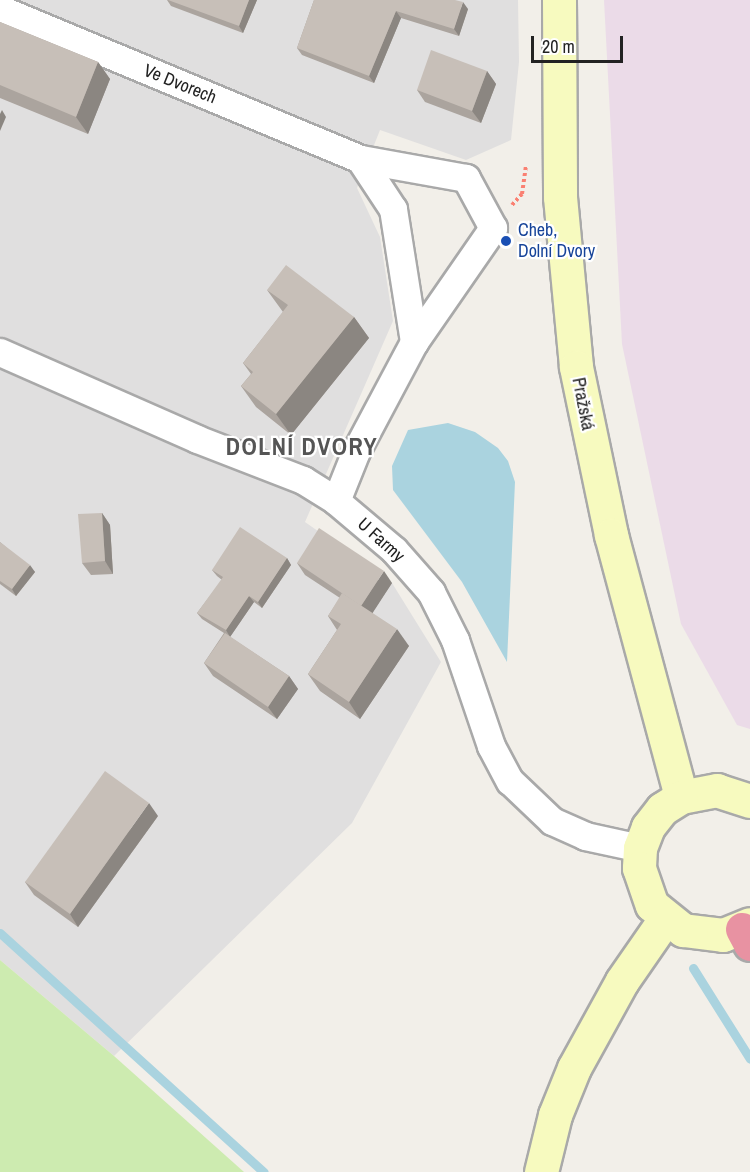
<!DOCTYPE html>
<html>
<head>
<meta charset="utf-8">
<style>
  body { margin:0 }
  #map { position:relative; width:750px; height:1172px; overflow:hidden; background:#f2efe9; font-family:"Archivo Narrow",sans-serif }
  div>[style] { position:absolute }
  [style*='--x'] { left:calc(var(--x)*1px); top:calc(var(--y)*1px); width:calc(var(--w)*1px); rotate:calc(var(--a)*1deg) }
  .residential>* { inset:0; background:#e0dfdf }
  .industrial>* { inset:0; background:#ebdbe8 }
  .grass>* { inset:0; background:#cdebb0 }
  .water>* { inset:0; background:#aad3df }
  .stream>* { height:9px; margin:-4.5px; padding:0 4.5px; transform-origin:4.5px; border-radius:4.5px; background:#aad3df }
  .path>* { height:4px; margin-top:-2px; transform-origin:0; background:repeating-linear-gradient(90deg,#fa8072 0 3px,transparent 0 6px) }
  .roads { filter:drop-shadow(2px 0 #a9a9a9) drop-shadow(-2px 0 #a9a9a9) drop-shadow(0 2px #a9a9a9) drop-shadow(0 -2px #a9a9a9) }
  .street>* { height:27px; margin:-13.5px; padding:0 13.5px; transform-origin:13.5px; border-radius:13.5px; background:#fff }
  .secondary>* { height:33px; margin:-16.5px; padding:0 16.5px; transform-origin:16.5px; border-radius:16.5px; background:#f7fabf }
  .highway>* { height:33px; margin:-16.5px; padding:0 16.5px; transform-origin:16.5px; border-radius:16.5px; background:#e892a2 }
  .wall>* { inset:0; background:#aba49e }
  .shaded-wall>* { inset:0; background:#8b8681 }
  .building>* { inset:0; background:#c7bfb8 }
  .dots>* { width:16px; height:16px; translate:-50% -50%; box-sizing:border-box; border:3px solid #fff; border-radius:50% }
  span { translate:-50% -50%; white-space:nowrap; text-align:center; line-height:1.15; -webkit-text-stroke:4.5px #fff; paint-order:stroke }
  .street-label { font-size:18px; color:#222 }
  .transit-label { font-size:18px; color:#164399 }
  .left { translate:0 -50%; text-align:left }
  .district-label { font-size:24px; color:#555; font-weight:700; letter-spacing:1.5px }
  .scale { position:absolute; left:531px; top:36px; width:92px; height:27px; box-sizing:border-box; border:3px solid #222; border-top:0; padding-left:8px; font-size:18px; line-height:21px; white-space:nowrap; color:#222; -webkit-text-stroke:4px #fff; paint-order:stroke }
</style>
</head>
<body>
<div id="map">
  <div class="residential">
    <div style="clip-path:polygon(0 0,518px 0,519px 62px,511px 140px,466px 160px,380px 130px,357px 188px,380px 237px,393px 321px,305px 522px,392px 583px,441px 662px,352px 823px,114px 1056px,0 960px)"></div>
  </div>
  <div class="industrial">
    <div style="clip-path:polygon(604px 0,750px 0,750px 729px,737px 725px,681px 624px,622px 344px)"></div>
  </div>
  <div class="grass">
    <div style="clip-path:polygon(0 960px,114px 1056px,244px 1172px,0 1172px)"></div>
  </div>
  <div class="water">
    <div style="clip-path:polygon(448px 423px,475px 432px,498px 448px,508px 461px,515px 482px,507px 662px,462px 582px,393px 490px,392px 466px,408px 430px)"></div>
  </div>
  <div class="stream">
    <div style="--x:0;--y:933;--w:356;--a:42.2"></div>
    <div style="--x:693;--y:968;--w:107;--a:57.9"></div>
  </div>
  <div class="path">
    <div style="--x:512;--y:205;--w:15;--a:-48"></div>
    <div style="--x:522;--y:194;--w:29;--a:-82"></div>
  </div>
  <div class="roads">
    <div class="street">
      <div style="--x:0;--y:9;--w:390;--a:22.6"></div>
      <div style="--x:0;--y:352;--w:215;--a:23.8"></div>
      <div style="--x:197;--y:439;--w:114;--a:21.1"></div>
      <div style="--x:303;--y:480;--w:39;--a:32"></div>
      <div style="--x:336;--y:501;--w:76;--a:40.2"></div>
      <div style="--x:394;--y:550;--w:56;--a:48.6"></div>
      <div style="--x:431;--y:592;--w:54;--a:63.4"></div>
      <div style="--x:455;--y:640;--w:112;--a:71.2"></div>
      <div style="--x:491;--y:746;--w:40;--a:62"></div>
      <div style="--x:510;--y:781;--w:58;--a:43.6"></div>
      <div style="--x:552;--y:821;--w:36;--a:24"></div>
      <div style="--x:585;--y:836;--w:56;--a:12.3"></div>
      <div style="--x:336;--y:501;--w:54;--a:-68.2"></div>
      <div style="--x:356;--y:451;--w:123;--a:-62"></div>
      <div style="--x:414;--y:342;--w:139;--a:-55.3"></div>
      <div style="--x:493;--y:228;--w:57;--a:-118.4"></div>
      <div style="--x:466;--y:178;--w:108;--a:-169.8"></div>
      <div style="--x:360;--y:159;--w:60;--a:56.6"></div>
      <div style="--x:393;--y:209;--w:135;--a:81"></div>
    </div>
    <div class="secondary">
      <div style="--x:559;--y:0;--w:197;--a:89.7"></div>
      <div style="--x:560;--y:197;--w:171;--a:84.6"></div>
      <div style="--x:576;--y:367;--w:172;--a:78.2"></div>
      <div style="--x:611;--y:535;--w:271;--a:75"></div>
      <div style="--x:750;--y:801;--w:35;--a:-162"></div>
      <div style="--x:717;--y:790;--w:37;--a:169"></div>
      <div style="--x:681;--y:797;--w:22;--a:148"></div>
      <div style="--x:662;--y:809;--w:23;--a:128"></div>
      <div style="--x:648;--y:827;--w:22;--a:111"></div>
      <div style="--x:640;--y:848;--w:20;--a:93"></div>
      <div style="--x:639;--y:868;--w:39;--a:71"></div>
      <div style="--x:652;--y:905;--w:40;--a:39"></div>
      <div style="--x:683;--y:930;--w:40;--a:7.1"></div>
      <div style="--x:723;--y:935;--w:29;--a:-22"></div>
      <div style="--x:541;--y:1172;--w:59;--a:-76.2"></div>
      <div style="--x:555;--y:1115;--w:51;--a:-68"></div>
      <div style="--x:574;--y:1068;--w:99;--a:-61.1"></div>
      <div style="--x:622;--y:981;--w:75;--a:-55.3"></div>
    </div>
    <div class="highway">
      <div style="--x:742;--y:929;--w:17;--a:62"></div>
    </div>
  </div>
  <div class="wall">
    <div style="clip-path:polygon(167px 0,257px 0,243px 33px,171px 6px)"></div>
    <div style="clip-path:polygon(314px 0,468px 9px,459px 36px,401px 18px,374px 83px,302px 55px,297px 48px)"></div>
    <div style="clip-path:polygon(0 22px,98px 62px,110px 79px,88px 134px,0 98px)"></div>
    <div style="clip-path:polygon(487px 71px,496px 84px,481px 123px,425px 102px,417px 90px)"></div>
    <div style="clip-path:polygon(267px 290px,354px 317px,369px 338px,291px 435px,256px 407px,241px 386px,251px 374px,243px 363px,283px 312px)"></div>
    <div style="clip-path:polygon(102px 513px,110px 525px,113px 574px,91px 575px,82px 563px)"></div>
    <div style="clip-path:polygon(0 542px,35px 572px,16px 596px,0 584px)"></div>
    <div style="clip-path:polygon(287px 558px,291px 565px,262px 608px,254px 602px,230px 637px,289px 676px,298px 689px,277px 719px,213px 676px,204px 663px,224px 633px,202px 619px,197px 613px,222px 580px,217px 576px,212px 570px)"></div>
    <div style="clip-path:polygon(297px 563px,392px 583px,372px 613px,409px 646px,360px 719px,320px 691px,308px 674px,337px 630px,328px 616px,340px 598px,305px 575px)"></div>
    <div style="clip-path:polygon(158px 816px,78px 927px,34px 895px,25px 882px)"></div>
  </div>
  <div class="shaded-wall">
    <div style="clip-path:polygon(249px 0,257px 0,243px 33px,239px 26px)"></div>
    <div style="clip-path:polygon(463px 2px,468px 9px,459px 36px,454px 29px)"></div>
    <div style="clip-path:polygon(396px 11px,401px 18px,374px 83px,369px 76px)"></div>
    <div style="clip-path:polygon(98px 62px,110px 79px,88px 134px,76px 117px)"></div>
    <div style="clip-path:polygon(487px 71px,496px 84px,481px 123px,472px 111px)"></div>
    <div style="clip-path:polygon(2px 110px,6px 117px,0 131px,0 114px)"></div>
    <div style="clip-path:polygon(354px 317px,369px 338px,291px 435px,276px 414px)"></div>
    <div style="clip-path:polygon(102px 513px,110px 525px,113px 574px,105px 561px)"></div>
    <div style="clip-path:polygon(287px 558px,291px 565px,262px 608px,258px 602px)"></div>
    <div style="clip-path:polygon(30px 565px,35px 572px,16px 596px,12px 589px)"></div>
    <div style="clip-path:polygon(384px 571px,392px 583px,370px 617px,361px 606px)"></div>
    <div style="clip-path:polygon(249px 596px,254px 602px,230px 637px,226px 630px)"></div>
    <div style="clip-path:polygon(397px 629px,409px 646px,360px 719px,349px 702px)"></div>
    <div style="clip-path:polygon(289px 676px,298px 689px,277px 719px,268px 707px)"></div>
    <div style="clip-path:polygon(149px 803px,158px 816px,78px 927px,70px 914px)"></div>
  </div>
  <div class="building">
    <div style="clip-path:polygon(168px 0,249px 0,239px 26px)"></div>
    <div style="clip-path:polygon(314px 0,455px 0,463px 2px,454px 29px,396px 11px,369px 76px,297px 48px)"></div>
    <div style="clip-path:polygon(0 22px,98px 62px,76px 117px,0 85px)"></div>
    <div style="clip-path:polygon(431px 50px,487px 71px,472px 111px,417px 90px)"></div>
    <div style="clip-path:polygon(286px 265px,354px 317px,276px 414px,241px 386px,253px 372px,243px 363px,288px 305px,267px 290px)"></div>
    <div style="clip-path:polygon(102px 513px,105px 561px,82px 563px,78px 514px)"></div>
    <div style="clip-path:polygon(240px 527px,287px 558px,258px 602px,249px 596px,226px 630px,197px 613px,223px 577px,212px 570px)"></div>
    <div style="clip-path:polygon(319px 528px,384px 571px,361px 606px,297px 563px)"></div>
    <div style="clip-path:polygon(0 542px,30px 565px,12px 589px,0 581px)"></div>
    <div style="clip-path:polygon(342px 593px,397px 629px,349px 702px,308px 674px,341px 624px,328px 616px)"></div>
    <div style="clip-path:polygon(225px 633px,289px 676px,268px 707px,204px 663px)"></div>
    <div style="clip-path:polygon(105px 771px,149px 803px,70px 914px,25px 882px)"></div>
  </div>
  <div class="dots">
    <div style="left:506px;top:241px;background:#1a4fb4"></div>
  </div>
  <div class="street-label">
    <span style="left:180px;top:84px;rotate:22deg">Ve Dvorech</span>
    <span style="left:583px;top:404px;rotate:79deg">Pražská</span>
    <span style="left:381px;top:540px;rotate:42deg">U Farmy</span>
  </div>
  <div class="transit-label">
    <span class="left" style="left:518px;top:241px">Cheb,<br>Dolní Dvory</span>
  </div>
  <div class="district-label">
    <span style="left:302px;top:447px">DOLNÍ DVORY</span>
  </div>
  <div class="scale">20 m</div>
</div>
</body>
</html>
